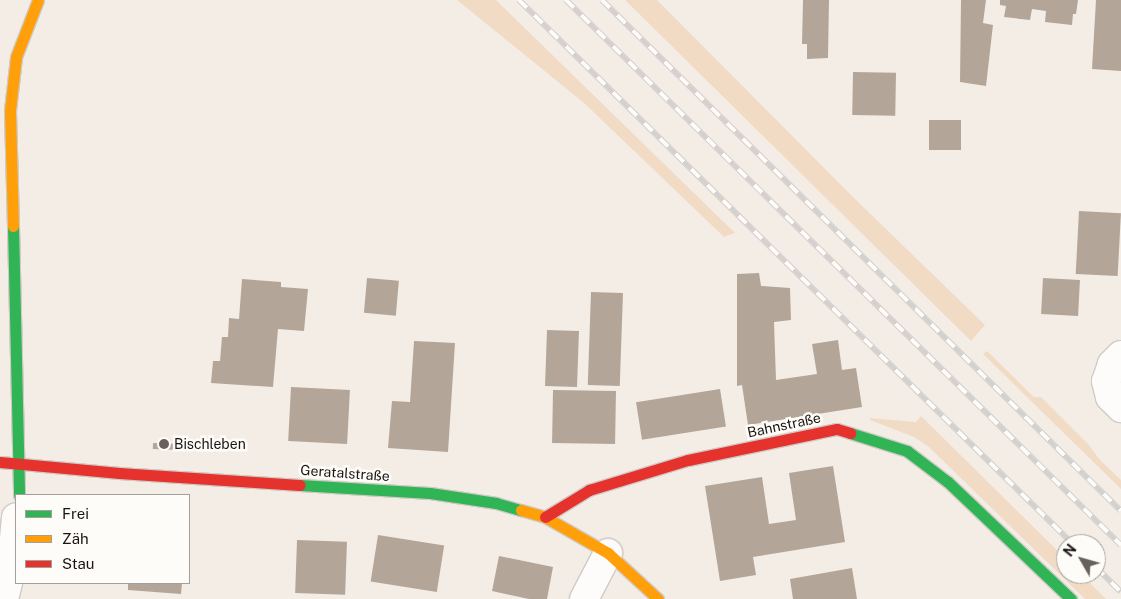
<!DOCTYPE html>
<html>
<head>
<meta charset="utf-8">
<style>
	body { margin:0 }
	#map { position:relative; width:1121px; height:599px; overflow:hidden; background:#f4ede6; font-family:"Public Sans",sans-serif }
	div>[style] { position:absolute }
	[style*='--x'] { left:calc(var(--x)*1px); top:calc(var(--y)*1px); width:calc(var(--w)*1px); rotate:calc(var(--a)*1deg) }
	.green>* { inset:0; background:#f1dbc5 }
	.building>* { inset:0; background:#b3a698; transform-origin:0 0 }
	.roads { filter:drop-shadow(1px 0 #d0cac5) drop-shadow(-1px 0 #d0cac5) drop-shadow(0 1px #d0cac5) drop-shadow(0 -1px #d0cac5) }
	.street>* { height:28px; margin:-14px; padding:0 14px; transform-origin:14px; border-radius:14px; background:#fdfcfb }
	.fast>* { height:11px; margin:-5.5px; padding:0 5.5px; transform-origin:5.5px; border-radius:5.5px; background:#30b455 }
	.slow>* { height:11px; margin:-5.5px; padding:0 5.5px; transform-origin:5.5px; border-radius:5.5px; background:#ff9f0a }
	.jam>* { height:11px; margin:-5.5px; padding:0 5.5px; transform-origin:5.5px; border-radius:5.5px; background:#e5322d }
	.rail>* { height:5.5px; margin-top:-2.75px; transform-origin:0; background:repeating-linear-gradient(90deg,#fefcf9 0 11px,#d3d0ce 0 22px); box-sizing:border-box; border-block:1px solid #d3d0ce }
	.dots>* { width:14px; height:14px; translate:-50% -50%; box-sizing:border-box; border:2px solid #fefcf9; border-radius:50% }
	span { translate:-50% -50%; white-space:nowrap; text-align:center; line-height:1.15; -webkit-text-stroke:5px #fefcf9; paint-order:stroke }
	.street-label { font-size:14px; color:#1a1511 }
	.poi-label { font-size:14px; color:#1a1511 }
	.left { translate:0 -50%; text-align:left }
	.legend { position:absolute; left:15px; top:494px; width:175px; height:90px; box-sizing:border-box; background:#fefcf9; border:1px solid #a3a09c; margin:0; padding:6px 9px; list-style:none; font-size:15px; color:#1a1511 }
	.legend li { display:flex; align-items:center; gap:10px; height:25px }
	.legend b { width:25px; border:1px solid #a3a09c }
	.north { position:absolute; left:1056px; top:534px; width:50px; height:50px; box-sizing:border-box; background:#fefcf9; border:1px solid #a3a09c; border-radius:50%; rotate:308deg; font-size:14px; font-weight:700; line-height:20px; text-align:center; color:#1a1511 }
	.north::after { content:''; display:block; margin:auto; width:18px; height:22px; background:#66615c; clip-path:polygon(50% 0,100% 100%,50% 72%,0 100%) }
</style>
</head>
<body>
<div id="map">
	<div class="green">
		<div style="clip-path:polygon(457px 0,496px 0,735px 233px,724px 237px,584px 103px)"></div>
		<div style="clip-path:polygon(625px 0,657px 0,853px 197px,985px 325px,971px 341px)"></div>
		<div style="clip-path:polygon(987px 351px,1034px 397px,1041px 397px,1088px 444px,1100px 460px,1121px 480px,1121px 489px,983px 354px)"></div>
		<div style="clip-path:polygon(921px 416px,1066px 559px,1066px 574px,1081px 574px,1106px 599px,1085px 599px,929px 447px,914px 437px,870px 420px,870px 418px,916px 422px)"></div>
	</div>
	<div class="building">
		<div style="clip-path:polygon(803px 0,829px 0,828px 58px,807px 59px,807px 44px,802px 44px)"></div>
		<div style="clip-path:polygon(961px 0,986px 0,983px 23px,993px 25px,986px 86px,960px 82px)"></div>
		<div style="clip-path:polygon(1000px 0,1078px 0,1076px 14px,1073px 14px,1072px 25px,1045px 22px,1046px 11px,1032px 9px,1030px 20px,1004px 17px,1006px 6px,1000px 5px)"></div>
		<div style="clip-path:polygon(1096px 0,1121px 0,1121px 71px,1092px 69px)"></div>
		<div style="left:853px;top:72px;width:43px;height:43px;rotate:1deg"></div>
		<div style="left:929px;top:120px;width:32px;height:30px"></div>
		<div style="left:1079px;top:211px;width:42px;height:63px;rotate:3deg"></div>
		<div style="clip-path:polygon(759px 273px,761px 286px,790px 288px,791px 320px,774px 322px,776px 380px,817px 374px,812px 344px,838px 340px,842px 370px,856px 368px,862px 407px,748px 425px,742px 385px,737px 386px,737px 274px)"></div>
		<div style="left:367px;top:278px;width:32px;height:35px;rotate:5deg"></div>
		<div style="left:1043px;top:278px;width:37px;height:36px;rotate:3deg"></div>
		<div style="clip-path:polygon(242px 279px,281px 282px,281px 287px,308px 289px,304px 331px,278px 329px,273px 387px,211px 383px,213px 361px,220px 361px,222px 337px,228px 337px,229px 318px,239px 319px)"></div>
		<div style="left:591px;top:292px;width:32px;height:93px;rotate:2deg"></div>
		<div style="left:547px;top:330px;width:32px;height:56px;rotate:2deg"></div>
		<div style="clip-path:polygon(414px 341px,455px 343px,448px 452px,388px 448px,392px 401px,410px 402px)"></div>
		<div style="left:291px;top:387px;width:59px;height:54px;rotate:3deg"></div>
		<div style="left:720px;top:389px;width:38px;height:85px;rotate:81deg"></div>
		<div style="left:553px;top:390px;width:63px;height:53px;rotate:1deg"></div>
		<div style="left:153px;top:443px;width:24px;height:6px;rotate:2deg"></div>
		<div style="clip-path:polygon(833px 466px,845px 542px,753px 557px,756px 575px,720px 581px,705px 486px,762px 477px,769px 524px,796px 520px,789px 473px)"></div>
		<div style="left:378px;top:535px;width:67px;height:47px;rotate:9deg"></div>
		<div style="left:297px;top:540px;width:50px;height:53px;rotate:2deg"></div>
		<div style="clip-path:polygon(499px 556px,553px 567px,547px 599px,529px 599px,492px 591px)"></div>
		<div style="clip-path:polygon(852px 568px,857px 599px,793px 599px,790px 579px)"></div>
		<div style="clip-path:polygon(128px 583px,182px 583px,181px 594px,128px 590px)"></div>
	</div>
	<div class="roads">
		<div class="street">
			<div style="--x:1121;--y:355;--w:13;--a:135"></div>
			<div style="--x:1112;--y:364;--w:18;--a:109"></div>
			<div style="--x:1106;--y:381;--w:16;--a:76"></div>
			<div style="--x:1110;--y:397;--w:16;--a:45"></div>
			<div style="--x:4;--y:599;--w:29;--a:-76"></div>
			<div style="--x:11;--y:571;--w:54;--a:-84.7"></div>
			<div style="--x:584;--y:599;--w:52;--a:-62.4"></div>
		</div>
		<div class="fast">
			<div style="--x:13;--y:226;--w:269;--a:88.7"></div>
			<div style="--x:850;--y:433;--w:60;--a:17.5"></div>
			<div style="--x:907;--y:451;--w:51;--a:37.1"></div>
			<div style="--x:948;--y:482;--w:170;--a:43.6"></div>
			<div style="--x:300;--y:485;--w:130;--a:3.5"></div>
			<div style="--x:430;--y:493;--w:67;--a:8.6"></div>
			<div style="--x:496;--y:503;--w:26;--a:16"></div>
		</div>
		<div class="slow">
			<div style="--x:13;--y:226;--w:116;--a:-91.5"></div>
			<div style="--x:10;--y:110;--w:53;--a:-83.5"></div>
			<div style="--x:16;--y:57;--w:61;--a:-68.9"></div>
			<div style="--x:521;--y:510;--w:25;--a:16"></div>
			<div style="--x:545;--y:517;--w:73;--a:29.7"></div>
			<div style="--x:608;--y:553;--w:68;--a:42.6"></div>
		</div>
		<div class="jam">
			<div style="--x:0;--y:462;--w:120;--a:5.3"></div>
			<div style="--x:119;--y:473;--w:181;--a:3.8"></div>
			<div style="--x:545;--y:517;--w:52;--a:-31.5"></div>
			<div style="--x:589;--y:490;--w:103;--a:-16.9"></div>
			<div style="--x:688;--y:460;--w:152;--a:-11.8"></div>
			<div style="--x:837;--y:429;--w:14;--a:17"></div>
		</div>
	</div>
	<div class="rail">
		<div style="--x:519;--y:0;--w:776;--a:44.48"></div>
		<div style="--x:566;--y:0;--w:778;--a:44.48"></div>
		<div style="--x:602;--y:0;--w:728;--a:44.55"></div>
		<div style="--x:1096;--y:567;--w:35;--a:45"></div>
	</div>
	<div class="dots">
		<div style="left:164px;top:444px;background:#66615c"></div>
	</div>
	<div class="street-label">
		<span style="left:784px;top:425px;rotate:-12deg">Bahnstraße</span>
		<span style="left:345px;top:473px;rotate:4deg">Geratalstraße</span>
	</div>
	<div class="poi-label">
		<span class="left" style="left:174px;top:444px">Bischleben</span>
	</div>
	<ul class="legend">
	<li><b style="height:6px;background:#30b455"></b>Frei</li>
	<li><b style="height:6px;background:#ff9f0a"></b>Zäh</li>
	<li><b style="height:6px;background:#e5322d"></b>Stau</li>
	</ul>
	<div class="north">N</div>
</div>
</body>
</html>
